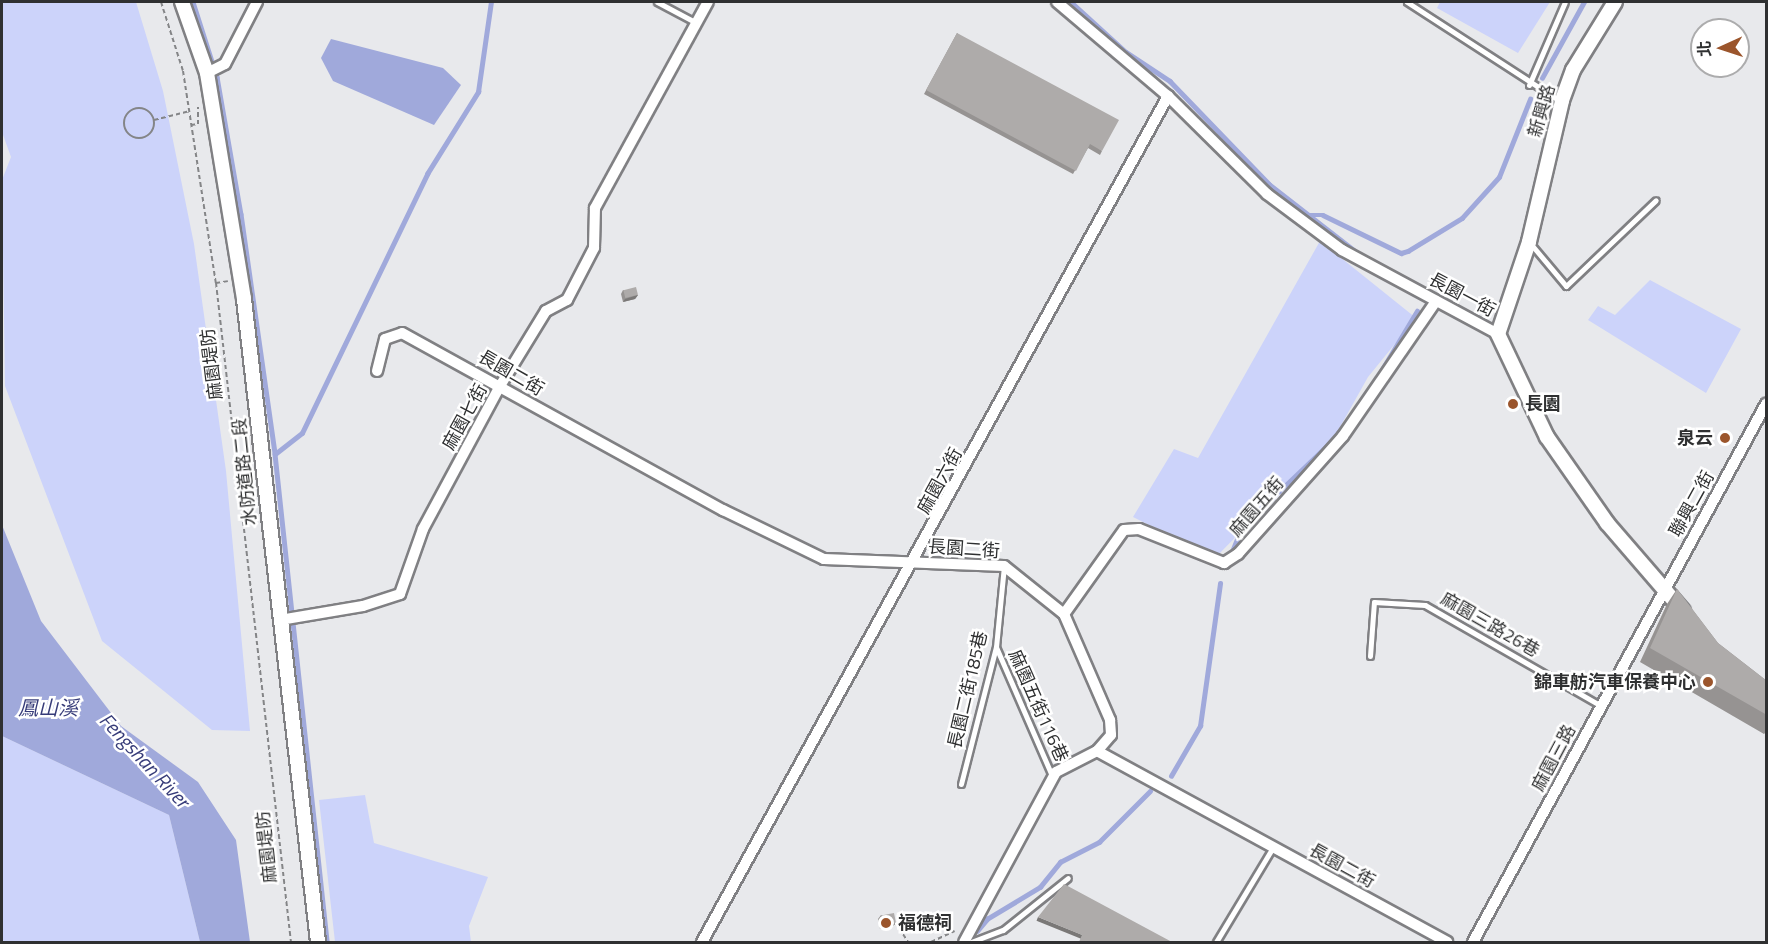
<!DOCTYPE html>
<html>
<head>
<meta charset="utf-8">
<style>
	body { margin:0 }
	#map { position:relative; width:1768px; height:944px; overflow:hidden; background:#e8e9ec; font-family:"Titillium Web","Noto Sans TC",sans-serif }
	div>[style] { position:absolute }
	[style*='--x'] { left:calc(var(--x)*1px); top:calc(var(--y)*1px); width:calc(var(--w)*1px); rotate:calc(var(--a)*1deg) }
	.green>* { inset:0; background:#ccd3fa }
	.water>* { inset:0; background:#a0a9db }
	.stream>* { height:4.5px; margin:-2.25px; padding:0 2.25px; transform-origin:2.25px; border-radius:2.25px; background:#a0a9db }
	.path>* { height:2px; margin-top:-1px; transform-origin:0; background:repeating-linear-gradient(90deg,#848587 0 4.5px,transparent 0 7.5px) }
	.path>.ring { margin:-1px; padding:0; box-sizing:content-box; background:none; border:2px solid #848587; border-radius:50% }
	.roads { filter:drop-shadow(2px 0 #808083) drop-shadow(-2px 0 #808083) drop-shadow(0 2px #808083) drop-shadow(0 -2px #808083) }
	.service>* { height:5px; margin:-2.5px; padding:0 2.5px; transform-origin:2.5px; border-radius:2.5px; background:#fff }
	.minor>* { height:10px; margin:-5px; padding:0 5px; transform-origin:5px; border-radius:5px; background:#fff }
	.tertiary>* { height:14px; margin:-7px; padding:0 7px; transform-origin:7px; border-radius:7px; background:#fff }
	.wall>* { inset:0; background:#969392 }
	.shaded-wall>* { inset:0; background:#7a7877; transform-origin:0 0 }
	.building>* { inset:0; background:#aeabaa; transform-origin:0 0 }
	.dots>* { width:16px; height:16px; translate:-50% -50%; box-sizing:border-box; border:3px solid #fff; border-radius:50% }
	span { translate:-50% -50%; white-space:nowrap; text-align:center; line-height:1.15; -webkit-text-stroke:5px #fff; paint-order:stroke }
	.street-label { font-size:18px; color:#2f3031 }
	.poi-label { font-size:18px; color:#2f3031; font-weight:700 }
	.left { translate:0 -50%; text-align:left }
	.right { translate:-100% -50%; text-align:right }
	.water-label { font-size:20px; color:#373c79; font-style:italic }
	.frame { position:absolute; inset:0; border:3px solid #2f3031; pointer-events:none }
	.north { position:absolute; left:1690px; top:18px; width:60px; height:60px; box-sizing:border-box; background:#fff; border:2px solid #acacad; border-radius:50%; rotate:267deg; font-size:16px; font-weight:700; line-height:24px; text-align:center; color:#2f3031 }
	.north::after { content:''; display:block; margin:auto; width:21px; height:27px; background:#9b552c; clip-path:polygon(50% 0,100% 100%,50% 72%,0 100%) }
</style>
</head>
<body>
<div id="map">
	<div class="green">
		<div style="clip-path:polygon(2px 2px,136px 2px,163px 91px,194px 244px,226px 471px,250px 731px,212px 730px,102px 641px,5px 386px,2px 180px,11px 157px,2px 132px)"></div>
		<div style="clip-path:polygon(1440px 2px,1550px 2px,1518px 53px,1437px 8px)"></div>
		<div style="clip-path:polygon(1320px 241px,1416px 318px,1368px 377px,1335px 436px,1215px 558px,1133px 517px,1174px 449px,1198px 458px)"></div>
		<div style="clip-path:polygon(1650px 280px,1741px 329px,1706px 393px,1588px 320px,1598px 306px,1615px 315px)"></div>
		<div style="clip-path:polygon(2px 736px,169px 815px,200px 942px,2px 942px)"></div>
		<div style="clip-path:polygon(365px 795px,374px 843px,488px 877px,469px 926px,471px 942px,335px 942px,319px 800px)"></div>
	</div>
	<div class="water">
		<div style="clip-path:polygon(331px 39px,443px 68px,461px 85px,434px 125px,333px 81px,321px 58px)"></div>
		<div style="clip-path:polygon(2px 525px,41px 621px,121px 726px,198px 782px,236px 840px,250px 942px,200px 942px,169px 815px,2px 736px)"></div>
	</div>
	<div class="stream">
		<div style="--x:193;--y:2;--w:79;--a:72.3"></div>
		<div style="--x:217;--y:77;--w:139;--a:80.1"></div>
		<div style="--x:241;--y:214;--w:242;--a:81.9"></div>
		<div style="--x:275;--y:454;--w:491;--a:83.9"></div>
		<div style="--x:1071;--y:2;--w:74;--a:42.3"></div>
		<div style="--x:1126;--y:52;--w:53;--a:33.4"></div>
		<div style="--x:1170;--y:81;--w:143;--a:46.1"></div>
		<div style="--x:1269;--y:184;--w:114;--a:37.9"></div>
		<div style="--x:1542;--y:78;--w:87;--a:-61.1"></div>
		<div style="--x:1309;--y:215;--w:14;--a:0"></div>
		<div style="--x:1323;--y:215;--w:87;--a:26"></div>
		<div style="--x:1401;--y:253;--w:7;--a:-16"></div>
		<div style="--x:1408;--y:251;--w:63;--a:-31.4"></div>
		<div style="--x:1462;--y:218;--w:55;--a:-47.9"></div>
		<div style="--x:1499;--y:177;--w:84;--a:-68.3"></div>
		<div style="--x:1377;--y:378;--w:78;--a:-59.2"></div>
		<div style="--x:275;--y:454;--w:34;--a:-38"></div>
		<div style="--x:302;--y:433;--w:288;--a:-64.2"></div>
		<div style="--x:427;--y:174;--w:97;--a:-58.1"></div>
		<div style="--x:478;--y:92;--w:91;--a:-81.8"></div>
		<div style="--x:1231;--y:554;--w:29;--a:-68"></div>
		<div style="--x:1242;--y:527;--w:127;--a:-43.7"></div>
		<div style="--x:1171;--y:776;--w:58;--a:-59.9"></div>
		<div style="--x:1200;--y:726;--w:144;--a:-82"></div>
		<div style="--x:977;--y:931;--w:16;--a:-50"></div>
		<div style="--x:987;--y:919;--w:62;--a:-31.1"></div>
		<div style="--x:1040;--y:887;--w:32;--a:-51"></div>
		<div style="--x:1060;--y:862;--w:44;--a:-27.1"></div>
		<div style="--x:1099;--y:842;--w:72;--a:-45"></div>
	</div>
	<div class="path">
		<div style="--x:161;--y:2;--w:72;--a:72.3"></div>
		<div style="--x:183;--y:71;--w:215;--a:81.2"></div>
		<div style="--x:216;--y:283;--w:663;--a:83.51"></div>
		<div class="ring" style="left:124px;top:108px;width:28px;height:28px"></div>
		<div style="--x:154;--y:120;--w:36;--a:-14"></div>
		<div style="--x:191;--y:125;--w:7;--a:-8"></div>
		<div style="--x:198;--y:124;--w:17;--a:-90"></div>
		<div style="--x:216;--y:283;--w:12;--a:-9"></div>
		<div style="--x:899;--y:928;--w:17;--a:57"></div>
		<div style="--x:931;--y:942;--w:26;--a:-25"></div>
	</div>
	<div class="roads">
		<div class="service">
			<div style="--x:657;--y:2;--w:43;--a:27.8"></div>
			<div style="--x:1407;--y:2;--w:182;--a:32.9"></div>
			<div style="--x:1529;--y:85;--w:90;--a:-66.6"></div>
			<div style="--x:1530;--y:243;--w:56;--a:50.1"></div>
			<div style="--x:1566;--y:286;--w:124;--a:-43.7"></div>
			<div style="--x:996;--y:647;--w:141;--a:66.5"></div>
			<div style="--x:1370;--y:656;--w:54;--a:-85.8"></div>
			<div style="--x:1374;--y:602;--w:51;--a:3.4"></div>
			<div style="--x:1425;--y:605;--w:203;--a:29.8"></div>
			<div style="--x:961;--y:784;--w:141;--a:-75.7"></div>
			<div style="--x:996;--y:647;--w:81;--a:-84.4"></div>
			<div style="--x:971;--y:942;--w:34;--a:-21"></div>
			<div style="--x:1003;--y:930;--w:83;--a:-38.7"></div>
			<div style="--x:1216;--y:942;--w:111;--a:-59"></div>
		</div>
		<div class="minor">
			<div style="--x:1057;--y:2;--w:145;--a:40.3"></div>
			<div style="--x:1168;--y:96;--w:139;--a:44.7"></div>
			<div style="--x:1267;--y:194;--w:94;--a:36.7"></div>
			<div style="--x:1342;--y:250;--w:177;--a:28.3"></div>
			<div style="--x:207;--y:73;--w:20;--a:-27"></div>
			<div style="--x:225;--y:64;--w:70;--a:-62.7"></div>
			<div style="--x:377;--y:371;--w:33;--a:-76"></div>
			<div style="--x:385;--y:339;--w:18;--a:-19"></div>
			<div style="--x:402;--y:333;--w:367;--a:28.9"></div>
			<div style="--x:723;--y:510;--w:112;--a:25.9"></div>
			<div style="--x:824;--y:559;--w:180;--a:2.2"></div>
			<div style="--x:1004;--y:566;--w:77;--a:38.7"></div>
			<div style="--x:1064;--y:614;--w:116;--a:66.5"></div>
			<div style="--x:1110;--y:720;--w:15;--a:86"></div>
			<div style="--x:1111;--y:735;--w:21;--a:131"></div>
			<div style="--x:1097;--y:751;--w:46;--a:152.9"></div>
			<div style="--x:1056;--y:772;--w:193;--a:118.4"></div>
			<div style="--x:1064;--y:614;--w:103;--a:-54.5"></div>
			<div style="--x:1124;--y:530;--w:15;--a:-4"></div>
			<div style="--x:1139;--y:529;--w:92;--a:21.8"></div>
			<div style="--x:1224;--y:563;--w:17;--a:-33"></div>
			<div style="--x:1238;--y:554;--w:158;--a:-48.3"></div>
			<div style="--x:1343;--y:436;--w:164;--a:-55.4"></div>
			<div style="--x:280;--y:620;--w:84;--a:-9.6"></div>
			<div style="--x:363;--y:606;--w:39;--a:-18"></div>
			<div style="--x:400;--y:594;--w:69;--a:-70.5"></div>
			<div style="--x:423;--y:529;--w:162;--a:-61.7"></div>
			<div style="--x:500;--y:386;--w:88;--a:-58.5"></div>
			<div style="--x:546;--y:311;--w:24;--a:-28"></div>
			<div style="--x:567;--y:300;--w:59;--a:-62.6"></div>
			<div style="--x:594;--y:248;--w:40;--a:-88.6"></div>
			<div style="--x:595;--y:208;--w:235;--a:-61.3"></div>
			<div style="--x:1097;--y:751;--w:399;--a:28.6"></div>
			<div style="--x:702;--y:942;--w:966;--a:-61.15"></div>
			<div style="--x:1473;--y:942;--w:613;--a:-61.43"></div>
		</div>
		<div class="tertiary">
			<div style="--x:182;--y:2;--w:75;--a:70.6"></div>
			<div style="--x:207;--y:73;--w:229;--a:80.7"></div>
			<div style="--x:244;--y:299;--w:647;--a:83.43"></div>
			<div style="--x:1615;--y:2;--w:80;--a:121.7"></div>
			<div style="--x:1573;--y:70;--w:33;--a:110"></div>
			<div style="--x:1562;--y:101;--w:145;--a:103.2"></div>
			<div style="--x:1529;--y:242;--w:97;--a:108.6"></div>
			<div style="--x:1498;--y:334;--w:114;--a:64.6"></div>
			<div style="--x:1547;--y:437;--w:105;--a:55.1"></div>
			<div style="--x:1607;--y:523;--w:116;--a:49.2"></div>
		</div>
	</div>
	<div class="wall">
		<div style="clip-path:polygon(957px 33px,1102px 151px,1100px 155px,1088px 148px,1073px 174px,924px 94px)"></div>
		<div style="clip-path:polygon(623px 290px,638px 295px,635px 299px,623px 302px,621px 294px)"></div>
		<div style="clip-path:polygon(1677px 589px,1718px 643px,1767px 681px,1767px 731px,1764px 734px,1640px 662px,1667px 604px)"></div>
		<div style="clip-path:polygon(881px 915px,896px 923px,893px 926px,880px 929px,878px 919px)"></div>
	</div>
	<div class="shaded-wall">
		<div style="clip-path:polygon(638px 295px,635px 299px,623px 302px,625px 299px)"></div>
		<div style="left:1038px;top:917px;width:48px;height:4px;rotate:22deg"></div>
		<div style="clip-path:polygon(896px 923px,893px 926px,880px 929px,883px 925px)"></div>
	</div>
	<div class="building">
		<div style="clip-path:polygon(957px 33px,1119px 120px,1102px 151px,1090px 144px,1076px 171px,926px 90px)"></div>
		<div style="left:636px;top:287px;width:8px;height:13px;rotate:76deg"></div>
		<div style="clip-path:polygon(1677px 589px,1718px 643px,1767px 681px,1767px 715px,1650px 648px)"></div>
		<div style="clip-path:polygon(1064px 884px,1172px 942px,1079px 942px,1082px 935px,1038px 917px)"></div>
		<div style="left:894px;top:913px;width:10px;height:13px;rotate:79deg"></div>
	</div>
	<div class="dots">
		<div style="left:1513px;top:404px;background:#9b552c"></div>
		<div style="left:1725px;top:438px;background:#9b552c"></div>
		<div style="left:1708px;top:682px;background:#9b552c"></div>
		<div style="left:886px;top:923px;background:#9b552c"></div>
	</div>
	<div class="street-label">
		<span style="left:1542px;top:111px;rotate:-74deg">新興路</span>
		<span style="left:1462px;top:295px;rotate:28deg">長園一街</span>
		<span style="left:212px;top:364px;rotate:-97deg">麻園堤防</span>
		<span style="left:511px;top:373px;rotate:30deg">長園二街</span>
		<span style="left:465px;top:417px;rotate:-61deg">麻園七街</span>
		<span style="left:245px;top:472px;rotate:-96deg">水防道路二段</span>
		<span style="left:940px;top:481px;rotate:-61deg">麻園六街</span>
		<span style="left:1692px;top:504px;rotate:-61deg">聯興二街</span>
		<span style="left:1257px;top:507px;rotate:-49deg">麻園五街</span>
		<span style="left:964px;top:549px;rotate:4deg">長園二街</span>
		<span style="left:1490px;top:625px;rotate:30deg">麻園三路26巷</span>
		<span style="left:968px;top:690px;rotate:-77deg">長園二街185巷</span>
		<span style="left:1038px;top:706px;rotate:66deg">麻園五街116巷</span>
		<span style="left:1554px;top:758px;rotate:-62deg">麻園三路</span>
		<span style="left:267px;top:847px;rotate:-96deg">麻園堤防</span>
		<span style="left:1342px;top:866px;rotate:29deg">長園二街</span>
	</div>
	<div class="poi-label">
		<span class="left" style="left:1525px;top:404px">長園</span>
		<span class="right" style="left:1713px;top:438px">泉云</span>
		<span class="right" style="left:1696px;top:682px">錦車舫汽車保養中心</span>
		<span class="left" style="left:898px;top:923px">福德祠</span>
	</div>
	<div class="water-label">
		<span style="left:48px;top:707px">鳳山溪</span>
		<span style="left:145px;top:760px;rotate:47deg">Fengshan River</span>
	</div>
	<div class="frame"></div>
	<div class="north">北</div>
</div>
</body>
</html>
